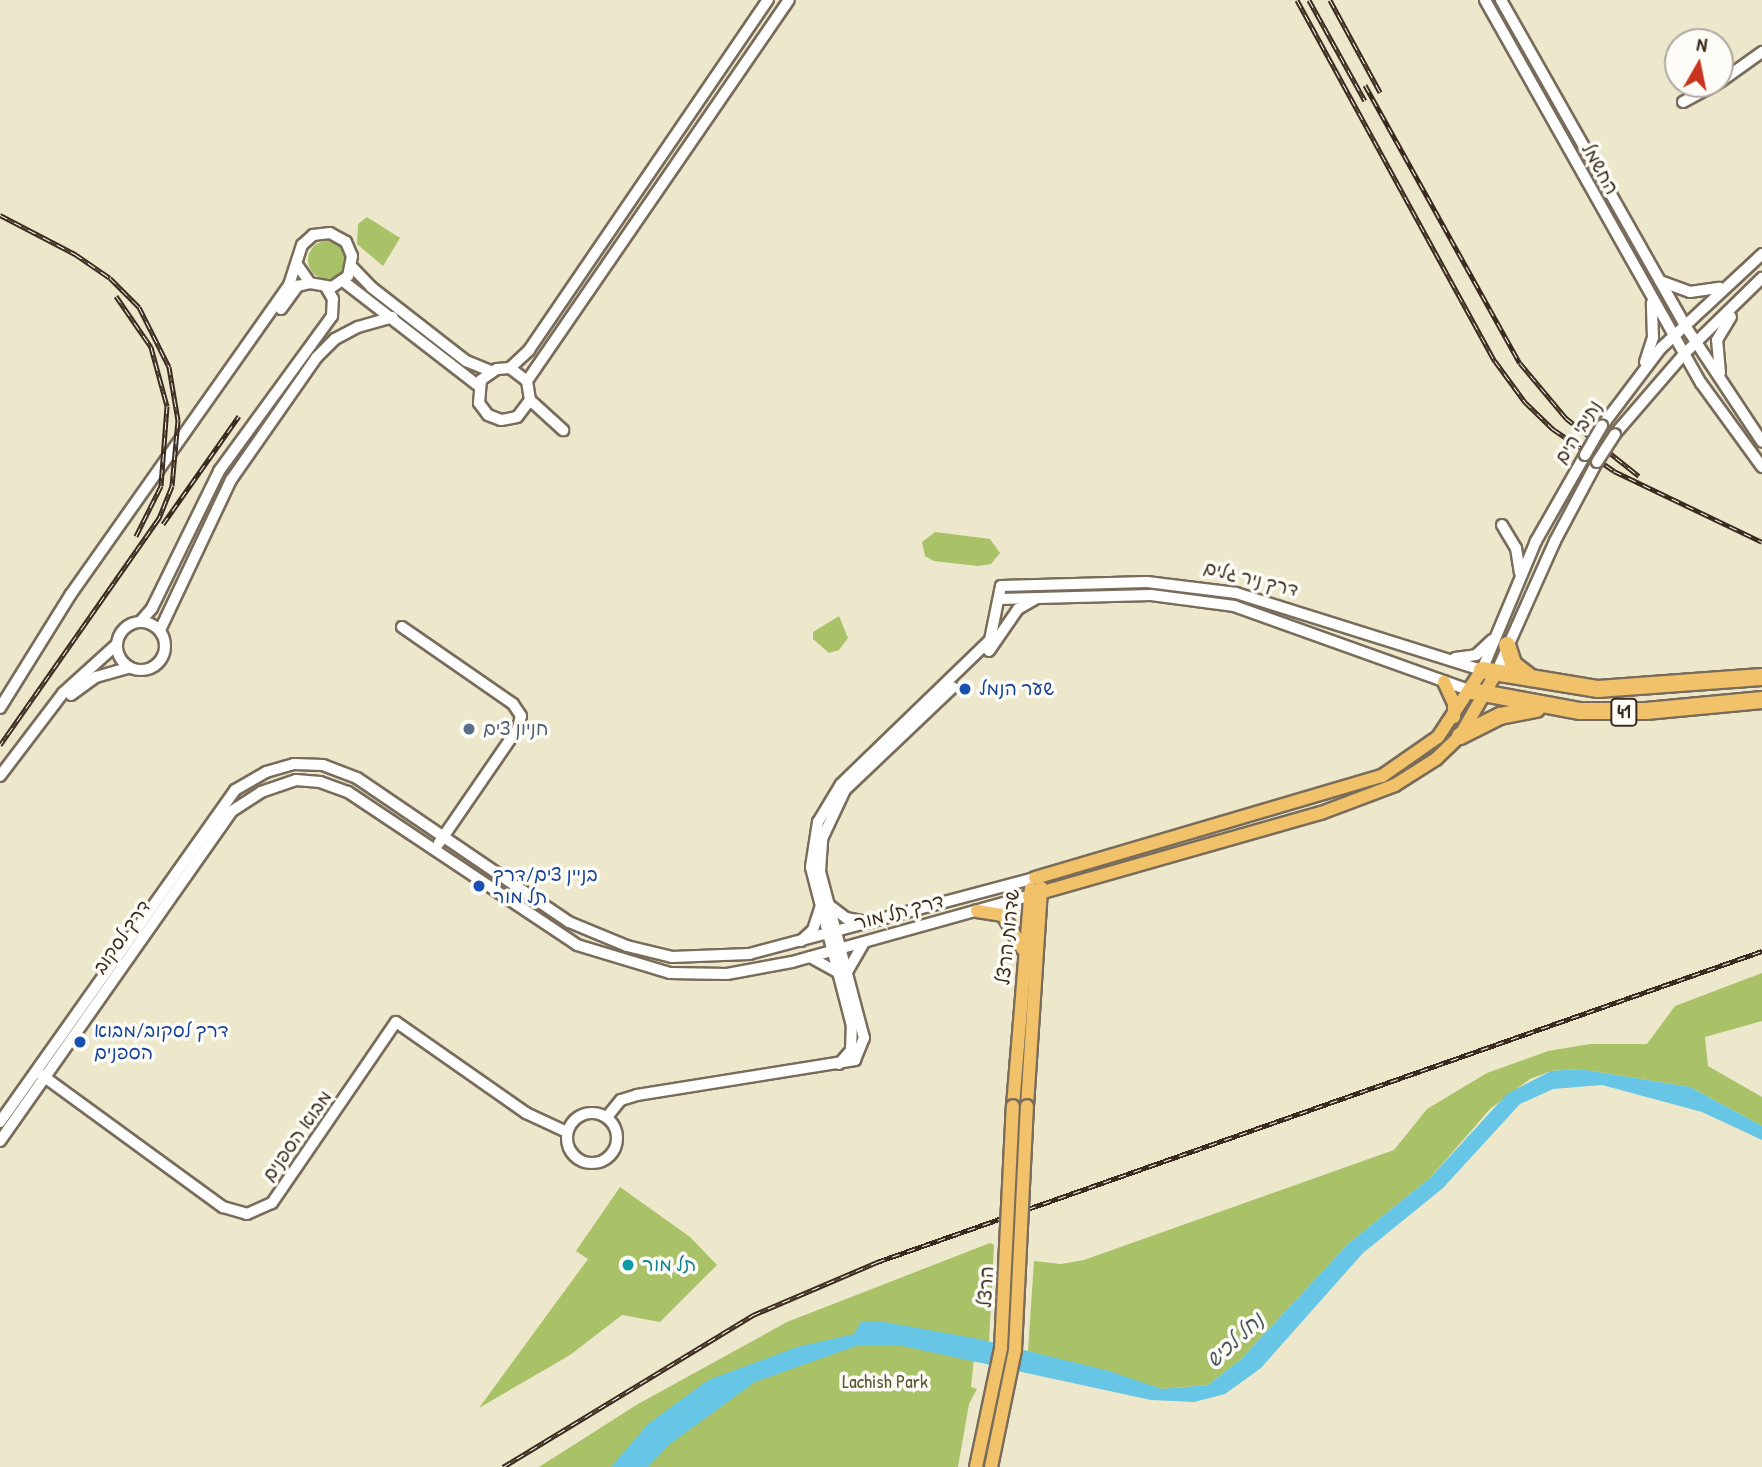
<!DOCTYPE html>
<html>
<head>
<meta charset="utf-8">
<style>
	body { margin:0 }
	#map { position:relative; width:1762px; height:1467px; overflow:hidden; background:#ede8cc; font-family:"Patrick Hand","Playpen Sans Hebrew",sans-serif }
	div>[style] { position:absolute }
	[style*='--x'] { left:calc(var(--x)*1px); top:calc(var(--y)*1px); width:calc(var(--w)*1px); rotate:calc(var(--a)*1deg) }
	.green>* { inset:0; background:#a9c167 }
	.round { border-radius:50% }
	.water>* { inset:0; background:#67c5e5 }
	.roads { filter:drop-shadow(2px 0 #796c5b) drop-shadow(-2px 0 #796c5b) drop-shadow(0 2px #796c5b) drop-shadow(0 -2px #796c5b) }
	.minor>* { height:10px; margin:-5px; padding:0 5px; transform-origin:5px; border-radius:5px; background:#fff }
	.minor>.ring { margin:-5px; padding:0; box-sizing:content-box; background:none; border:10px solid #fff; border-radius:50% }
	.major>* { height:12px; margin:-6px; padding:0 6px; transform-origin:6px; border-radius:6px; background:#f2c26a }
	.highway>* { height:16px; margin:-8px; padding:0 8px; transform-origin:8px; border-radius:8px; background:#f2c26a }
	.rail>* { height:5px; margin-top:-2.5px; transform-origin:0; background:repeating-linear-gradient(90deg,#fdfcf7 0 8px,#3b2a1e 0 16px); box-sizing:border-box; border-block:2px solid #3b2a1e }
	.bridges { filter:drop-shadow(2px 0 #796c5b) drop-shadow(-2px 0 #796c5b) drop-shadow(0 2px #796c5b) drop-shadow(0 -2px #796c5b) }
	.minor-bridge>* { height:10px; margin:-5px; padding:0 5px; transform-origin:5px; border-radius:5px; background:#fff }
	.major-bridge>* { height:12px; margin:-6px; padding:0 6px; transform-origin:6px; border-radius:6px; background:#f2c26a }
	.dots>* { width:19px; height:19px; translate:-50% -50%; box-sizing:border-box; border:4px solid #fdfcf7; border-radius:50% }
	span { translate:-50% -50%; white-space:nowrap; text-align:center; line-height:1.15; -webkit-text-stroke:7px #fdfcf7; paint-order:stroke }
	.shield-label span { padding:2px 5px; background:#fdfcf7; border:2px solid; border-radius:5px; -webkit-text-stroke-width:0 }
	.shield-label { font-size:18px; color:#3b2a1e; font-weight:700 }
	.street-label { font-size:19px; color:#3b2a1e }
	.transit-label { font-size:19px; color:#164399 }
	.left { translate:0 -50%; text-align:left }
	.service-label { font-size:19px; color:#4e5e75 }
	.culture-label { font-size:19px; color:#0d838f }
	.park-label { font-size:19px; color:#5c5734 }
	.water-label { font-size:21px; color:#48585a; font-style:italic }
	.north { position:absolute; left:1664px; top:28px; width:70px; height:70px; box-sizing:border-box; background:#fdfcf7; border:2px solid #afa8a0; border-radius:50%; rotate:9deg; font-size:19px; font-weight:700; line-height:28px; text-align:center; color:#3b2a1e }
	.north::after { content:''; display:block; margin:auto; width:24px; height:32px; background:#c8321e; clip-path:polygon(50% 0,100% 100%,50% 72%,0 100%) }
</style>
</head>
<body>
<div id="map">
	<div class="green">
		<div style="clip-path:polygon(367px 217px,400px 238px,383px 266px,357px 244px,358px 224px)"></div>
		<div class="round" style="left:308px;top:241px;width:38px;height:38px"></div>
		<div style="clip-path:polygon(935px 532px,990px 539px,1000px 553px,991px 564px,978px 566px,934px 561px,925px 556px,922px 542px)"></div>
		<div style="clip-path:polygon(839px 616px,848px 638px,839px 650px,829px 653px,813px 639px,813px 632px)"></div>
		<div style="clip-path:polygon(1762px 973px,1762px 1021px,1705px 1037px,1708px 1066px,1762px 1097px,1762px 1126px,1690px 1087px,1579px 1069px,1551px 1071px,1530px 1079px,1490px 1109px,1430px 1178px,1349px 1243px,1240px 1360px,1208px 1385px,1162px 1389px,1028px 1351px,1034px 1261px,1061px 1264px,1084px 1260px,1394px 1150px,1427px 1109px,1487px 1073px,1548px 1051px,1590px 1044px,1647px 1044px,1675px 1006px)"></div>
		<div style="clip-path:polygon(620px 1187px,690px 1237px,717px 1265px,660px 1322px,622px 1315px,570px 1355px,479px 1408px,588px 1259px,576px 1251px)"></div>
		<div style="clip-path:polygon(990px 1243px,994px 1245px,989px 1342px,976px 1339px,971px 1387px,977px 1389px,969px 1404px,958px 1467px,539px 1467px,638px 1404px,787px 1322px)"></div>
	</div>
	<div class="water">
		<div style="clip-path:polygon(1579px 1069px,1690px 1087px,1762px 1126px,1762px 1140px,1702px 1112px,1602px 1085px,1553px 1089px,1520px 1104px,1443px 1188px,1363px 1253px,1261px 1368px,1225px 1394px,1194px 1402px,1151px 1400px,898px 1345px,859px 1345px,755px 1382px,670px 1444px,648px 1467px,611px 1467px,648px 1424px,708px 1380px,797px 1347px,854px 1334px,861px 1322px,879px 1321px,979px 1339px,1109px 1371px,1162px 1389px,1208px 1385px,1240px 1360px,1349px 1243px,1430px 1178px,1507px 1094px,1551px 1071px)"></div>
	</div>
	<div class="roads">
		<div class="minor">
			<div style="--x:1485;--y:0;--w:440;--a:60.6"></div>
			<div style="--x:1701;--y:383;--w:104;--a:54"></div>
			<div style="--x:1501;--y:0;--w:372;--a:60.5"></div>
			<div style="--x:1684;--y:324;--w:141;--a:56.5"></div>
			<div style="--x:1720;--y:82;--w:52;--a:-35.5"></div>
			<div style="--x:1683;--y:102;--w:38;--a:-28"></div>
			<div style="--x:352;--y:267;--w:28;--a:46"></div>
			<div style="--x:371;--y:287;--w:120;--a:37.9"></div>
			<div style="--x:466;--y:361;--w:27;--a:22"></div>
			<div style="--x:343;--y:281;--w:172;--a:37.7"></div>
			<div style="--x:1660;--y:281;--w:32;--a:20"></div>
			<div style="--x:1690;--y:292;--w:30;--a:-8"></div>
			<div style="--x:281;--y:309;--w:29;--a:-54"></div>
			<div style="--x:298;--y:286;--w:12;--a:-14"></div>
			<div style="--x:1645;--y:362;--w:26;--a:-72"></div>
			<div style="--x:1653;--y:337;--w:34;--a:-92"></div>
			<div style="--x:510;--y:368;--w:21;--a:37"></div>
			<div style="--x:527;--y:381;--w:19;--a:81"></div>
			<div style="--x:530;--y:400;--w:21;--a:127"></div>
			<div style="--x:517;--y:417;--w:16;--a:169"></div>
			<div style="--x:501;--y:420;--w:14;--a:-159"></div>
			<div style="--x:488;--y:415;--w:15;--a:-127"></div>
			<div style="--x:479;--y:403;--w:23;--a:-85"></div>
			<div style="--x:481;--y:380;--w:19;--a:-35"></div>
			<div style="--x:497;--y:369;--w:13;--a:-4"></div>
			<div style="--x:510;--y:368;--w:26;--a:-43"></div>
			<div style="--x:529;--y:350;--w:424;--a:-55.7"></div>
			<div style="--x:1720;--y:373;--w:33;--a:-95"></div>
			<div style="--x:1717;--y:340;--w:27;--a:-59"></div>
			<div style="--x:527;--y:381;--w:462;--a:-55.5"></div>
			<div style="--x:530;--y:400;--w:45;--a:42.3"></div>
			<div style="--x:1602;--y:426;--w:98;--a:-52.9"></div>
			<div style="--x:1661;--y:348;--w:138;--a:-42.9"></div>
			<div style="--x:1615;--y:434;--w:106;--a:-49.2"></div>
			<div style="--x:1684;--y:354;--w:109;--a:-44.3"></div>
			<div style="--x:1502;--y:525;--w:27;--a:59"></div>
			<div style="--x:1516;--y:548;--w:25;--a:81"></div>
			<div style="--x:1000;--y:599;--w:151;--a:-1.5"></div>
			<div style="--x:1151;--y:595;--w:84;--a:7.5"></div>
			<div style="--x:1234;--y:606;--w:253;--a:19.7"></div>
			<div class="ring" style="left:117px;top:622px;width:38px;height:38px"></div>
			<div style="--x:140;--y:622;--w:18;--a:-49"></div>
			<div style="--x:152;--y:608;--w:153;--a:-63.9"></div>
			<div style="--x:219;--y:471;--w:192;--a:-53.9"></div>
			<div style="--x:332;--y:316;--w:17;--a:-87"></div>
			<div style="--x:333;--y:299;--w:14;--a:-120"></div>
			<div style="--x:402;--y:627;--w:135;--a:34.7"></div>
			<div style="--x:513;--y:704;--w:14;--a:56"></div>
			<div style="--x:521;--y:716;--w:12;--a:104"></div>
			<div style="--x:518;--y:728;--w:140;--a:124.5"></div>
			<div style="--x:160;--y:630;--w:166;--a:-64.7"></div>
			<div style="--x:231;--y:480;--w:149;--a:-55.1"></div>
			<div style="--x:316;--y:358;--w:27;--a:-45"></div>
			<div style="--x:335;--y:339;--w:26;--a:-28"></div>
			<div style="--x:358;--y:327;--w:36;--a:-16"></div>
			<div style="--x:989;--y:651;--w:51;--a:-55.4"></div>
			<div style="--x:1018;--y:609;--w:22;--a:-30"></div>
			<div style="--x:1455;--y:658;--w:21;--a:-8"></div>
			<div style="--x:1476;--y:655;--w:22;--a:-43"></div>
			<div style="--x:1496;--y:673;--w:145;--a:-65.9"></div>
			<div style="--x:1555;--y:541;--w:89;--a:-62"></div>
			<div style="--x:71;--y:695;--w:31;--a:-36"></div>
			<div style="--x:96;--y:677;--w:35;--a:-16"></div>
			<div style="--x:0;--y:708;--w:134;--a:-58.1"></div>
			<div style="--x:71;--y:594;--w:378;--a:-54.8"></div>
			<div style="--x:289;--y:285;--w:42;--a:-72"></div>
			<div style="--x:302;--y:245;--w:15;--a:-42"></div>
			<div style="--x:313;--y:235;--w:17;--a:-7"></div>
			<div style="--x:330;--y:233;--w:18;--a:29"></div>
			<div style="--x:346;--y:242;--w:15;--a:67"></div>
			<div style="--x:352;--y:256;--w:20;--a:101"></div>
			<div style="--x:348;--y:276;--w:19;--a:145"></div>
			<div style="--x:332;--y:287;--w:22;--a:-170"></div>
			<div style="--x:310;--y:283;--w:21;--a:-125"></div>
			<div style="--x:0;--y:776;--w:104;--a:-52.8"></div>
			<div style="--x:63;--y:693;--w:73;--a:-42.2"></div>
			<div style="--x:829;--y:905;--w:21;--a:37"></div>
			<div style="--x:846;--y:918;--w:21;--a:11"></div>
			<div style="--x:801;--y:941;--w:16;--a:-43"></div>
			<div style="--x:813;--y:930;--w:23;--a:-72"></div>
			<div style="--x:810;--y:957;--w:33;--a:29"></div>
			<div style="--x:847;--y:972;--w:34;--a:-60"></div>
			<div style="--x:839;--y:1064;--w:18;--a:-49"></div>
			<div style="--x:851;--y:1050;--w:24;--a:-88"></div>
			<div style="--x:852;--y:1026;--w:164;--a:-104.5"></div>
			<div style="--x:811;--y:867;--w:46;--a:-81.2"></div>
			<div style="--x:818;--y:822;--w:44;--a:-58.8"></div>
			<div style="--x:841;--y:784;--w:207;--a:-44"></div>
			<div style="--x:990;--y:640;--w:55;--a:-78.5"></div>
			<div style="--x:1001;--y:586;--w:146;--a:-1.6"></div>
			<div style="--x:1147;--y:582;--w:90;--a:7"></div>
			<div style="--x:1236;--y:593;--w:258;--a:17.4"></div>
			<div style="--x:1482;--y:670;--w:140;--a:-67.3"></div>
			<div style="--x:1536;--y:541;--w:99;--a:-60.3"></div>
			<div style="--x:39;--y:1073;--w:228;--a:36.1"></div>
			<div style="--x:223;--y:1207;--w:25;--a:16"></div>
			<div style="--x:247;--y:1214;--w:27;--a:-24"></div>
			<div style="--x:272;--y:1203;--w:219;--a:-55.6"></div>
			<div style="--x:396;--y:1022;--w:159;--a:35"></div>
			<div style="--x:526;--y:1113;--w:45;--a:24.9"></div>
			<div class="ring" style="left:567px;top:1113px;width:40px;height:40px"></div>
			<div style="--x:607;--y:1117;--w:22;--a:-51"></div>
			<div style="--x:621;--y:1100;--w:17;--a:-17"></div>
			<div style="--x:637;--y:1095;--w:221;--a:-9.1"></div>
			<div style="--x:855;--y:1060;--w:24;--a:-68"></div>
			<div style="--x:864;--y:1038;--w:173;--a:-104.8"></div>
			<div style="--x:820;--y:871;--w:32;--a:-86"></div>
			<div style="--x:822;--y:839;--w:54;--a:-64.9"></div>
			<div style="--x:845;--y:790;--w:149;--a:-43.6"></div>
			<div style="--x:0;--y:1122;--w:407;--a:-54.7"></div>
			<div style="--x:235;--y:790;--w:36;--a:-30"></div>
			<div style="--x:266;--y:772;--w:29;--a:-16"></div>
			<div style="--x:294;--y:764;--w:29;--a:2"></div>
			<div style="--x:323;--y:765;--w:36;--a:21"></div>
			<div style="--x:357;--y:778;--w:256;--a:34.2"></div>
			<div style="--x:569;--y:922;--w:63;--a:22.5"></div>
			<div style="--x:627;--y:946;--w:46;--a:13.7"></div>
			<div style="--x:672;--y:957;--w:77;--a:-2.2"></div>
			<div style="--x:749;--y:954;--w:296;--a:-14.9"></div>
			<div style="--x:0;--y:1141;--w:403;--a:-54.9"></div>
			<div style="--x:232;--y:811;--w:35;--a:-33"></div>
			<div style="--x:261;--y:792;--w:37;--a:-19"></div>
			<div style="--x:296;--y:780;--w:24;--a:5"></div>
			<div style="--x:320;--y:782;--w:30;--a:20"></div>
			<div style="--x:348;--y:792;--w:275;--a:33.7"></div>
			<div style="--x:577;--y:945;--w:97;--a:16.8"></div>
			<div style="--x:670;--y:973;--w:57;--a:1"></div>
			<div style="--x:727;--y:974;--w:66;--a:-10.5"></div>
			<div style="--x:792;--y:962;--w:246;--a:-15.6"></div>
		</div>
		<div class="major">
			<div style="--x:1444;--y:682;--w:23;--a:65"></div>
			<div style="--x:1454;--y:703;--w:14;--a:90"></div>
			<div style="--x:1035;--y:878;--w:362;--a:-16.4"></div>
			<div style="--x:1382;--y:776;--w:68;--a:-34.9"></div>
			<div style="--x:1438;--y:737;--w:80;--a:-56.7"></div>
			<div style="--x:1029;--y:896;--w:304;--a:-15.9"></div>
			<div style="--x:1321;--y:813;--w:79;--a:-20.7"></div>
			<div style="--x:1395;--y:785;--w:49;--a:-32.4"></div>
			<div style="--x:1436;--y:759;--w:33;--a:-44"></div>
			<div style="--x:1460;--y:736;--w:73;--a:-60.3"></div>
			<div style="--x:977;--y:911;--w:26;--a:9"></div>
			<div style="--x:1003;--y:915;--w:39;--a:60"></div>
			<div style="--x:1013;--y:1106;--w:218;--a:-85.3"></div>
			<div style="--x:1027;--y:1106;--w:219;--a:-86.3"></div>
		</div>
		<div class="highway">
			<div style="--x:1507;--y:645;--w:20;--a:72"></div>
			<div style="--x:1513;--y:664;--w:23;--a:38"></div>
			<div style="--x:1482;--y:670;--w:118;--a:9.3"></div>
			<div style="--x:1598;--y:689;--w:164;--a:-4.2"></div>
			<div style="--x:1472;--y:691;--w:110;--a:10.5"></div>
			<div style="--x:1580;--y:711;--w:66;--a:0"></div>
			<div style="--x:1646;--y:711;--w:117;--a:-5.4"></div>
			<div style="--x:1460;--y:736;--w:45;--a:-26.6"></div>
			<div style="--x:1500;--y:716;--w:37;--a:-11"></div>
		</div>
	</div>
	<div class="rail">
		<div style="--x:1297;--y:0;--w:412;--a:61.3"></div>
		<div style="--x:1495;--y:361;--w:51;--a:53.8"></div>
		<div style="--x:1525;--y:402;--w:39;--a:44"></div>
		<div style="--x:1553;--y:429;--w:74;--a:34.5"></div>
		<div style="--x:1614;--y:471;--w:164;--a:25.6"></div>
		<div style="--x:1309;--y:0;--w:115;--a:61"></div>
		<div style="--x:1330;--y:0;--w:105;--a:61.5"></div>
		<div style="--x:1365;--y:85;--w:318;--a:60.9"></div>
		<div style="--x:1520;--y:363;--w:72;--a:50.1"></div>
		<div style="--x:1566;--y:418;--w:93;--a:38.5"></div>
		<div style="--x:0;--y:215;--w:85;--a:27.5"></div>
		<div style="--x:75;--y:254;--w:42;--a:34.4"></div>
		<div style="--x:110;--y:278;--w:41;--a:45"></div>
		<div style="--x:139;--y:307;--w:67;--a:63.4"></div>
		<div style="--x:169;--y:367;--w:54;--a:80.4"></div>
		<div style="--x:178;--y:420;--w:66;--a:95.2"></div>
		<div style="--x:172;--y:486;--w:35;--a:112"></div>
		<div style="--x:159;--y:518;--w:277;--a:125"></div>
		<div style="--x:116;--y:296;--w:62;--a:55.5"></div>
		<div style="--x:151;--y:347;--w:61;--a:74.8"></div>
		<div style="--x:167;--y:406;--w:80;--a:94.3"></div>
		<div style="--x:161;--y:486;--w:56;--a:116.6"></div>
		<div style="--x:163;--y:524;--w:132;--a:-54.9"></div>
		<div style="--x:503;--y:1467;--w:293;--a:-31.3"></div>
		<div style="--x:753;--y:1315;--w:135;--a:-23.1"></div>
		<div style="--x:877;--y:1262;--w:938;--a:-19.36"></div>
	</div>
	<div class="bridges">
		<div class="minor-bridge">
			<div style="--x:1585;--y:455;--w:34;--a:-60"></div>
			<div style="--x:1597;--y:462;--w:33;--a:-57"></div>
		</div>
		<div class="major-bridge">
			<div style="--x:976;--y:1467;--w:122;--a:-78.1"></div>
			<div style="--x:1001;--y:1348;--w:242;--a:-87.2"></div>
			<div style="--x:991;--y:1467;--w:119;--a:-78.4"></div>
			<div style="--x:1015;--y:1350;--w:244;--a:-87.2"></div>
		</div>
	</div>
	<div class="dots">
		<div style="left:965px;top:689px;background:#1a4fb4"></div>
		<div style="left:469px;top:729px;background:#5c6f8a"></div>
		<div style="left:479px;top:886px;background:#1a4fb4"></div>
		<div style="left:80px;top:1042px;background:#1a4fb4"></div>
		<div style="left:628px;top:1265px;background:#0f9aa8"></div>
	</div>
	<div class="shield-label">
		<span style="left:1624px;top:712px">41</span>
	</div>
	<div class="street-label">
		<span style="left:1600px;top:169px;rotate:61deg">החשמל</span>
		<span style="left:1578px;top:432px;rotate:-58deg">נתיבי הים</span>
		<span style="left:1251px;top:579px;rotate:14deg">דרך ניר גלים</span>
		<span style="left:899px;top:912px;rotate:-15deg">דרך תל מור</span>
		<span style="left:122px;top:937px;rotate:-55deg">דרך לסקוב</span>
		<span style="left:1008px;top:937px;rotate:-84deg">שדרות הרצל</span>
		<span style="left:297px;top:1136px;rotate:-55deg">מבוא הספנים</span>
		<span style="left:986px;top:1287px;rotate:-87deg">הרצל</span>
	</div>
	<div class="transit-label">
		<span class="left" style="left:979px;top:689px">שער הנמל</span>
		<span class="left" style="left:493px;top:886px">בניין צים/דרך<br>תל מור</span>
		<span class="left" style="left:94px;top:1042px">דרך לסקוב/מבוא<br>הספנים</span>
	</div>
	<div class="service-label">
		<span class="left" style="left:483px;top:729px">חניון צים</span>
	</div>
	<div class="culture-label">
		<span class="left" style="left:642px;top:1265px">תל מור</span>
	</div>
	<div class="park-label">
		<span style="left:885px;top:1382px">Lachish Park</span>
	</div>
	<div class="water-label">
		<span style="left:1235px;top:1340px;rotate:-43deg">נחל לכיש</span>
	</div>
	<div class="north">N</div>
</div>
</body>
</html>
